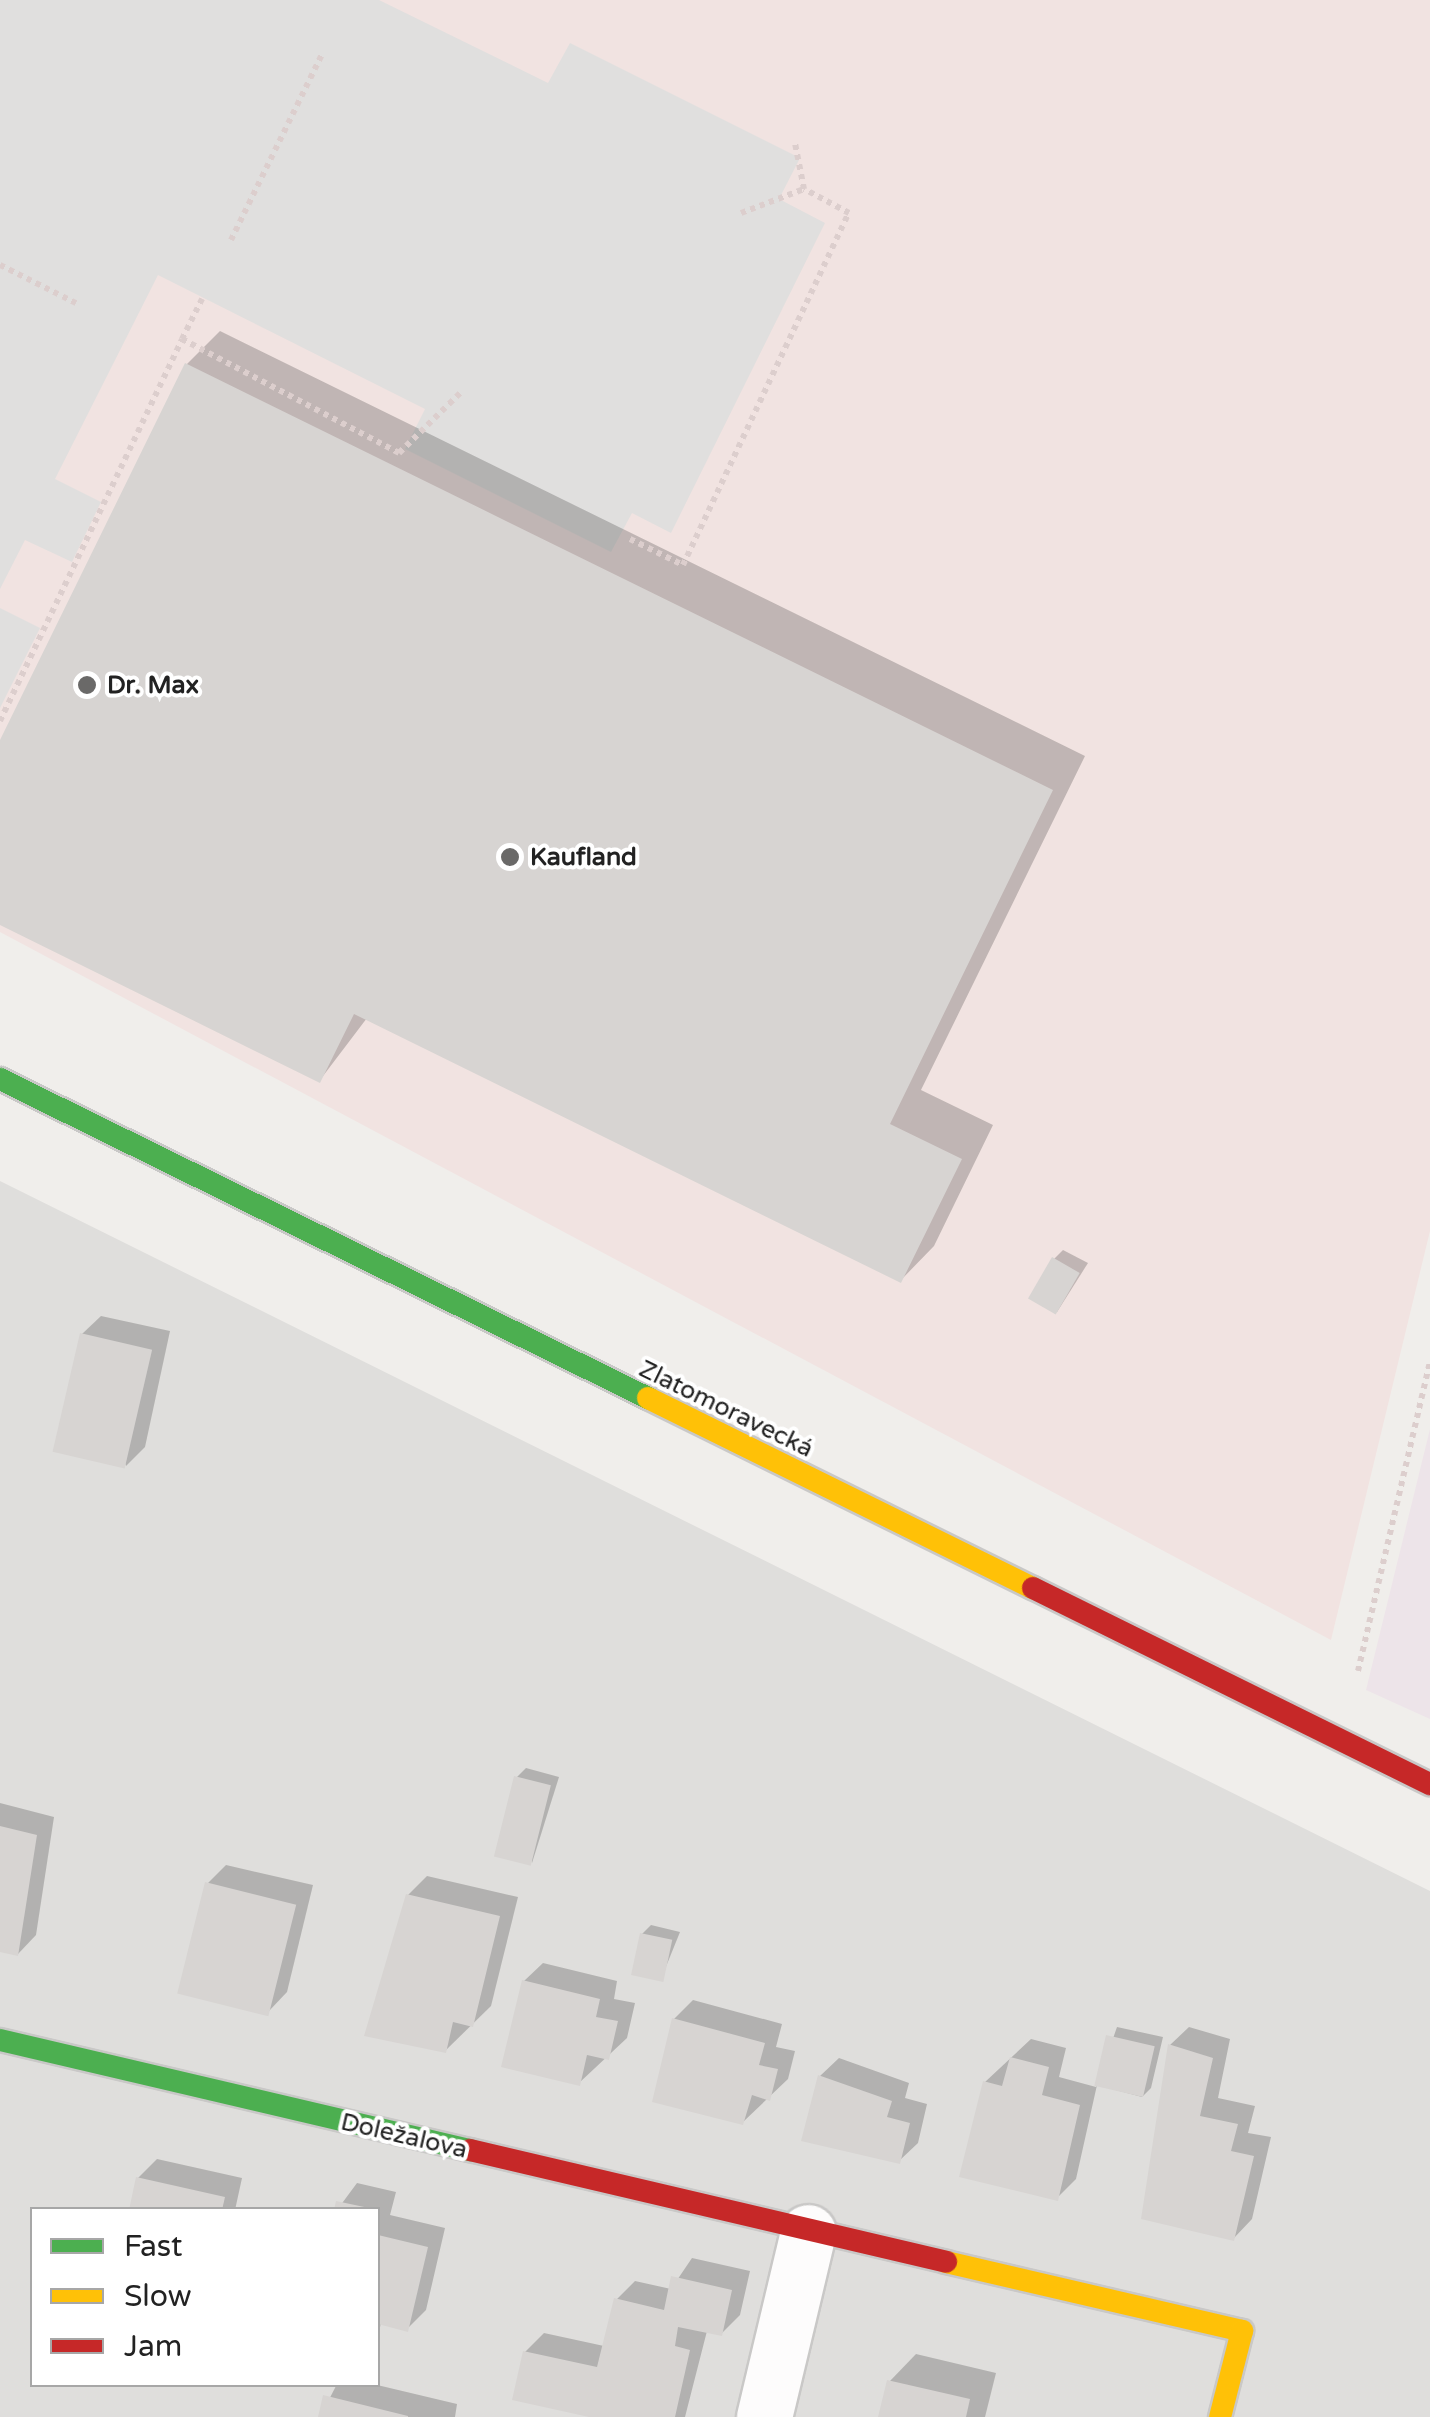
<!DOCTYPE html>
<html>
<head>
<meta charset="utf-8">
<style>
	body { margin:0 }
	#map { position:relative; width:1430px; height:2417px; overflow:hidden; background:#f0eeeb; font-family:"Varela Round",sans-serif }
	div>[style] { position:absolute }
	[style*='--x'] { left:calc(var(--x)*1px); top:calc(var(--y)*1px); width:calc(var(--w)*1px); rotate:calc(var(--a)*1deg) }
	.residential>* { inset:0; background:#dfdedc }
	.commercial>* { inset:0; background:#f1e3e1 }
	.industrial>* { inset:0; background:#ede4e9 }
	.parking>* { inset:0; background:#e0dfde }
	.shadow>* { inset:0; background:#0003 }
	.building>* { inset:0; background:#d7d4d2; transform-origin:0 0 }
	.path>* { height:6px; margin-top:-3px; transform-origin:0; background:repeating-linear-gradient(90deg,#dccecd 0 5px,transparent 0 10px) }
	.roads { filter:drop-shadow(2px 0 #c9c8c7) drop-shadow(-2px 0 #c9c8c7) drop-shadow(0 2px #c9c8c7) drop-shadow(0 -2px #c9c8c7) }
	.street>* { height:55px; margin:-27.5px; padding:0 27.5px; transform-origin:27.5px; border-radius:27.5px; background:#fdfcfc }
	.fast>* { height:22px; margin:-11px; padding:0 11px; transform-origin:11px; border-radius:11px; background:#4caf50 }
	.slow>* { height:22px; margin:-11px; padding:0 11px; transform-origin:11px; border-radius:11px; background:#ffc107 }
	.jam>* { height:22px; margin:-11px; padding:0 11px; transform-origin:11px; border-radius:11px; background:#c62828 }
	.dots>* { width:28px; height:28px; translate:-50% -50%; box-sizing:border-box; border:5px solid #fff; border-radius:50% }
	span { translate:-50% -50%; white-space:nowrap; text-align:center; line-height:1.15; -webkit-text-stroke:8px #fff; paint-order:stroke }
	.poi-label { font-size:25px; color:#222; font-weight:700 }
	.left { translate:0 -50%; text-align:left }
	.street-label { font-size:25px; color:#222 }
	.legend { position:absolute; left:30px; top:2207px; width:350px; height:180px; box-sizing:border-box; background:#fff; border:2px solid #a7a7a7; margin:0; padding:12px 18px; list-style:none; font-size:30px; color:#222 }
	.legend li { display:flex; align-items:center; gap:20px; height:50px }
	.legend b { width:50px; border:2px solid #a7a7a7 }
</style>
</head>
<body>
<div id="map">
	<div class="residential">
		<div style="clip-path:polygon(evenodd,0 1181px,1430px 1891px,1430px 2417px,0 2417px,0 1181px,32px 2210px,378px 2210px,378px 2384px,32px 2384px,32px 2210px)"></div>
	</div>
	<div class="commercial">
		<div style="clip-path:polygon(0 0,1430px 0,1430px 1231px,1331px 1640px,0 932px)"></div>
	</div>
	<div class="industrial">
		<div style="clip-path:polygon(1430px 1429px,1430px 1719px,1366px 1690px)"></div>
	</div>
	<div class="parking">
		<div style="clip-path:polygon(0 0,379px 0,548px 83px,570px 43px,800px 158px,779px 199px,825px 223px,671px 533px,632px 513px,611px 552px,405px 449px,425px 409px,158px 275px,55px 479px,101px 502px,72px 562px,25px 540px,0 589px)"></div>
		<div style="clip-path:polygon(0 608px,40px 628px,0 708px)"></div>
	</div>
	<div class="shadow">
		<div style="clip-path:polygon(220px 331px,1085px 756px,921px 1090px,993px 1125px,934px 1246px,901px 1280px,367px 1018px,320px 1080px,0 922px,0 746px,187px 364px)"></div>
		<div style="clip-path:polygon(1063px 1250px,1088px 1263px,1057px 1312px,1054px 1259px)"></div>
		<div style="clip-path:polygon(101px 1316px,170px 1331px,145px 1447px,126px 1466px,82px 1334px)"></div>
		<div style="clip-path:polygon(526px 1768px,559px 1777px,532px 1863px,517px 1777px)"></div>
		<div style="clip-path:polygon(0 1803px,54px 1817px,36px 1935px,18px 1954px,0 1949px)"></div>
		<div style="clip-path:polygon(226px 1865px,313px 1885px,287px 1992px,269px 2011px,207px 1884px)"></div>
		<div style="clip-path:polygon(427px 1876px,518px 1897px,491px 2006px,445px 2051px,408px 1895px)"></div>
		<div style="clip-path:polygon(651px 1925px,680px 1932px,661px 1979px,642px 1934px)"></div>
		<div style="clip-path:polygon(543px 1963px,617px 1981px,614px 1999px,635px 2003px,627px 2038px,579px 2083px,524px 1981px)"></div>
		<div style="clip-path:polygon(693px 2000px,782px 2024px,776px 2047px,795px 2051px,788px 2079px,743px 2122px,674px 2019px)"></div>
		<div style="clip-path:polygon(1117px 2027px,1163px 2037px,1151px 2088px,1142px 2097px,1097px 2085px,1076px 2179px,1057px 2198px,985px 2082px,1031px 2039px,1066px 2048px,1059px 2077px,1096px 2087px)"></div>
		<div style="clip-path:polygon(1189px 2027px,1230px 2039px,1218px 2098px,1255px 2106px,1248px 2133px,1271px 2137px,1252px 2219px,1234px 2238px,1170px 2045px)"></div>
		<div style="clip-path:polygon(839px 2058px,909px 2083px,905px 2098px,927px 2104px,918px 2143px,899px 2161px,820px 2076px)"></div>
		<div style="clip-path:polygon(157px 2159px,242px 2178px,235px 2210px,131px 2210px,138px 2178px)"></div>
		<div style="clip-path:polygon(357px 2183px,396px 2192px,390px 2215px,445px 2228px,426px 2310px,407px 2329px,381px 2322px,378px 2338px,378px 2210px,337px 2210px)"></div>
		<div style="clip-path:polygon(692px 2258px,750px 2271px,740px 2315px,721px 2334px,707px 2331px,685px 2417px,601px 2417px,525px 2352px,544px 2333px,604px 2346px,616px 2300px,635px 2281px,671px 2289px)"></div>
		<div style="clip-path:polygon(916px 2354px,996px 2373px,985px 2417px,881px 2417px,889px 2382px)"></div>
		<div style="clip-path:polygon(337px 2384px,373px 2384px,457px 2404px,455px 2417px,320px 2417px)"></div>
	</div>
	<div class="building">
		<div style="clip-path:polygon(185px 363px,1053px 790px,890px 1124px,962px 1159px,901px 1283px,354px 1014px,320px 1083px,0 925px,0 740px)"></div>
		<div style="left:1052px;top:1257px;width:32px;height:48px;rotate:30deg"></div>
		<div style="left:80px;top:1333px;width:74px;height:122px;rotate:13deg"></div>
		<div style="left:514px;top:1776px;width:38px;height:83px;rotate:14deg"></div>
		<div style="clip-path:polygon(0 1826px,37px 1835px,18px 1956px,0 1952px)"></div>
		<div style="left:205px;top:1882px;width:94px;height:115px;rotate:14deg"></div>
		<div style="clip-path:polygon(406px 1894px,500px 1916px,473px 2027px,453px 2022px,446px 2053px,364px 2036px)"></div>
		<div style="left:640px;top:1933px;width:33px;height:43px;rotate:12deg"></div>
		<div style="clip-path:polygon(522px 1980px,600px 1999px,596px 2017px,618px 2021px,609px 2060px,587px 2055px,580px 2086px,501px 2067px)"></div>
		<div style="clip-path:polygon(672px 2018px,765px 2043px,759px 2065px,778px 2069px,770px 2101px,752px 2095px,743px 2125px,652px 2102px)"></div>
		<div style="left:1106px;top:2035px;width:50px;height:52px;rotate:13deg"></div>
		<div style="clip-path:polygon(1168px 2044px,1213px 2058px,1200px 2116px,1238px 2124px,1231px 2151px,1254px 2156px,1234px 2241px,1141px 2219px)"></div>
		<div style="clip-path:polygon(1010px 2057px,1049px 2067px,1042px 2095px,1080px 2105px,1058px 2201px,959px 2177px,983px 2081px,1002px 2086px)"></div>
		<div style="clip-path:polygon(818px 2075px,892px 2101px,887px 2117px,910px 2123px,900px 2164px,801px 2141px)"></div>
		<div style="clip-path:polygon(136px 2177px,225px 2197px,222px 2210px,129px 2210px)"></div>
		<div style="clip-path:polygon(336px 2201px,369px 2208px,369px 2210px,334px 2210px)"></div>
		<div style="clip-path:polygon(378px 2235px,428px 2247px,408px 2332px,378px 2324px)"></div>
		<div style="clip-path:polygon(671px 2276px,732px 2290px,722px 2336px,678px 2327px,675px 2346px,690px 2350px,675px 2417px,589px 2417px,512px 2400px,523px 2351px,597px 2367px,614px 2298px,664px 2310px)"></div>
		<div style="clip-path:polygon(887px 2380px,970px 2399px,966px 2417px,878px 2417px)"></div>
		<div style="clip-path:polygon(323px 2395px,408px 2416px,408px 2417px,318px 2417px)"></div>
	</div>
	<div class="path">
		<div style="--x:741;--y:213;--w:67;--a:-20.9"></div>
		<div style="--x:804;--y:189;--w:47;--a:-101.1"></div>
		<div style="--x:231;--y:240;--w:207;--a:-63.9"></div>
		<div style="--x:0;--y:265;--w:85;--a:26.6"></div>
		<div style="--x:182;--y:339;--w:45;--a:-63.4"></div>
		<div style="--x:630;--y:539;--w:59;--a:26.1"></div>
		<div style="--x:683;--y:565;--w:389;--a:-64.8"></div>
		<div style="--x:849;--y:213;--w:51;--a:-151.9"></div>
		<div style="--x:0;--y:721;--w:423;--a:-64.5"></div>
		<div style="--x:182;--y:339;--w:245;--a:27.7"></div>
		<div style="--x:399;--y:453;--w:87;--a:-44.5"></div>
		<div style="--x:1358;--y:1671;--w:317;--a:-76.9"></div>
	</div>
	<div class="roads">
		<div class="street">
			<div style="--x:764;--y:2417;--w:190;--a:-76.6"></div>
		</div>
		<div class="fast">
			<div style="--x:0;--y:1079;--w:722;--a:26.21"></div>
			<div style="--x:0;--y:2040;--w:483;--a:13.2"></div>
		</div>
		<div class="slow">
			<div style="--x:648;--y:1398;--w:429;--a:26.3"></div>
			<div style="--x:946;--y:2262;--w:304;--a:13.1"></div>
			<div style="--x:1242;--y:2331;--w:89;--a:104.3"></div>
		</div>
		<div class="jam">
			<div style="--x:1033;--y:1588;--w:443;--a:26.3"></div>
			<div style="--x:470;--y:2150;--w:489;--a:13.2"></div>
		</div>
	</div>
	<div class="dots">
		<div style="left:87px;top:685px;background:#6a6968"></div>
		<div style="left:510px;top:857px;background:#6a6968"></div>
	</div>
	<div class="poi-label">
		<span class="left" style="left:107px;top:685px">Dr. Max</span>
		<span class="left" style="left:530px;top:857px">Kaufland</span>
	</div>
	<div class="street-label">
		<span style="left:726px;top:1409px;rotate:26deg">Zlatomoravecká</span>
		<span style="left:404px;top:2136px;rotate:13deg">Doležalova</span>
	</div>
	<ul class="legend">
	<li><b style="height:12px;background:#4caf50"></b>Fast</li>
	<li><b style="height:12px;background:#ffc107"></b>Slow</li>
	<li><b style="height:12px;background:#c62828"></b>Jam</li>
	</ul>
</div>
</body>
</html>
